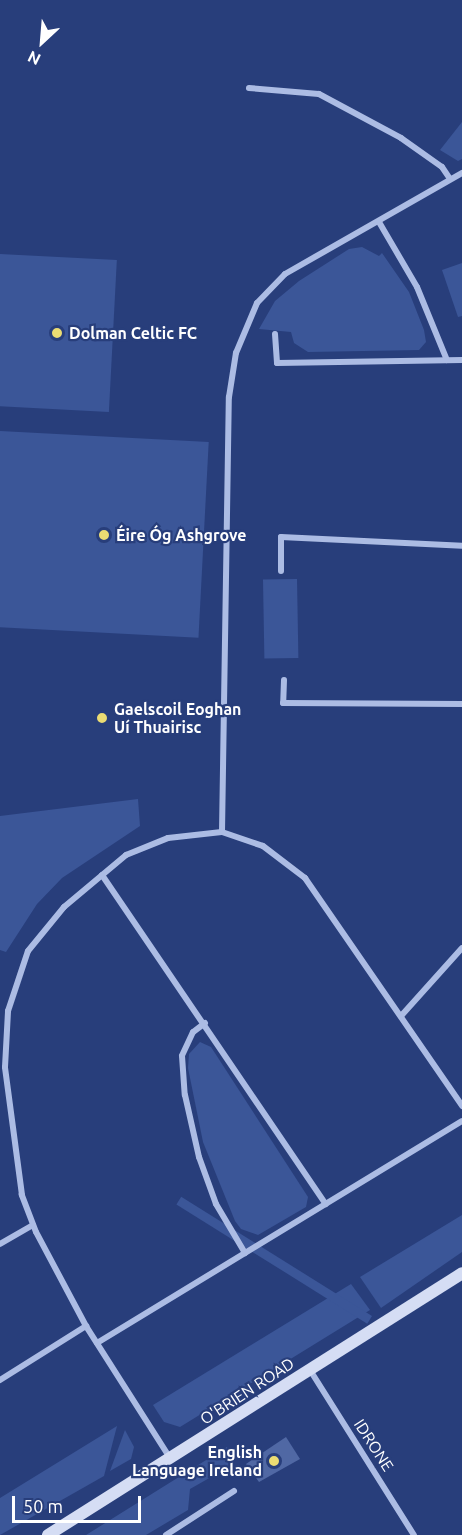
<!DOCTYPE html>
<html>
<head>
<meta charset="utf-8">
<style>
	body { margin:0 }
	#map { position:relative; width:462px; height:1535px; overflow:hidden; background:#283e7b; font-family:Ubuntu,sans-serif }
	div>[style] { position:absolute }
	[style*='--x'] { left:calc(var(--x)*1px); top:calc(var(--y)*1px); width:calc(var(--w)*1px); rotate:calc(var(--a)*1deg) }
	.green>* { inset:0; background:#3b5698; transform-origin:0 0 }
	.building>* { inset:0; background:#5068a4 }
	.street>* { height:6px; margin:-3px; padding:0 3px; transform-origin:3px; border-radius:3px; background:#acbce4 }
	.secondary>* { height:12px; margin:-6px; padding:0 6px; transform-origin:6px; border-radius:6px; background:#d5ddf4 }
	.dots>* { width:16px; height:16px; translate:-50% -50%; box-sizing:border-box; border:3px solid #283e7b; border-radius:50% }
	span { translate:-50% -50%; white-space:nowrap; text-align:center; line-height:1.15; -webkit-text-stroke:4.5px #283e7b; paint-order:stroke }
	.poi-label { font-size:16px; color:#fff; font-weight:700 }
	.left { translate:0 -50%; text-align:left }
	.right { translate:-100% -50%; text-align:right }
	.street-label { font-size:16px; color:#fff }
	.north { position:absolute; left:12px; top:12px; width:60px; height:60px; -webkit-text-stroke:4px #283e7b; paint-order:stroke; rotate:206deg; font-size:16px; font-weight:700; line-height:24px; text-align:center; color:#fff }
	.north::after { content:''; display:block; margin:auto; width:21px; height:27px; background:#fff; clip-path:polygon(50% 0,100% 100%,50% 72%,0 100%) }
	.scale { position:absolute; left:12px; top:1496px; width:129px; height:27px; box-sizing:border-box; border:3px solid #fff; border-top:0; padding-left:8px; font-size:18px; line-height:21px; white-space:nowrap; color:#fff; -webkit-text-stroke:4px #283e7b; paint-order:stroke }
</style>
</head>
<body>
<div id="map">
	<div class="green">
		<div style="clip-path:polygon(462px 122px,462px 159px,458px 161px,440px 150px)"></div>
		<div style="clip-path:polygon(362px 247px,379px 256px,382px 253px,409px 292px,424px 330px,426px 342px,419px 350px,308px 352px,294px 343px,291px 332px,259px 329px,275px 301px,299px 281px,349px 249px)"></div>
		<div style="left:0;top:254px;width:117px;height:152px;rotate:3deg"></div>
		<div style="clip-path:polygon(462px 263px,462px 316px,458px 317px,442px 270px)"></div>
		<div style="left:0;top:431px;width:209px;height:196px;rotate:3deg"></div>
		<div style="left:297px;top:579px;width:79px;height:34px;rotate:89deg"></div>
		<div style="clip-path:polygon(138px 799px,140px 826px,62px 878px,37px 904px,6px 952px,0 950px,0 816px)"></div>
		<div style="clip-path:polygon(200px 1042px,211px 1047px,308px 1197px,306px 1207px,258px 1235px,241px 1229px,235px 1221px,203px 1142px,188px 1068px,189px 1054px)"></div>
		<div style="clip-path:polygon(462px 1215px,462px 1252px,381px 1308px,360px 1277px)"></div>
		<div style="clip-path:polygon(351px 1284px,370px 1310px,180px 1427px,164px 1422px,153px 1405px)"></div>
		<div style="left:372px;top:1316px;width:9px;height:225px;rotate:122deg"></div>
		<div style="clip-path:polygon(117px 1426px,104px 1476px,0 1535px,0 1498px)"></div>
		<div style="clip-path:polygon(125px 1430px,134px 1447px,131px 1459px,110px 1471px)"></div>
		<div style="clip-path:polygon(227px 1447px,234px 1464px,190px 1489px,188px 1510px,146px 1535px,86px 1535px)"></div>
	</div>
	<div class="building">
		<div style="clip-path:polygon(286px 1437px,300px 1459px,259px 1482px,246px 1464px)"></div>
	</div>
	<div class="street">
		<div style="--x:249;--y:88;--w:70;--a:4.9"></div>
		<div style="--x:319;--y:94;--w:93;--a:28.2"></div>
		<div style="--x:401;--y:138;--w:50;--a:35.3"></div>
		<div style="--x:442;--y:167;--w:14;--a:56"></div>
		<div style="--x:379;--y:222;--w:75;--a:59.7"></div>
		<div style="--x:417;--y:287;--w:79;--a:67.7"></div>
		<div style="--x:275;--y:334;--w:29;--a:86"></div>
		<div style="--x:277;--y:363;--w:185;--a:-0.9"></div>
		<div style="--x:281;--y:571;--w:34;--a:-90"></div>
		<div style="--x:281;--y:537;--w:181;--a:2.8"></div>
		<div style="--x:284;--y:680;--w:23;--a:92"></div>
		<div style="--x:283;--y:703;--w:179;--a:0.3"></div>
		<div style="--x:222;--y:832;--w:435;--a:-89.1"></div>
		<div style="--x:229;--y:397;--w:45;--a:-81"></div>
		<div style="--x:236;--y:353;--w:54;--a:-67.2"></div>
		<div style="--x:257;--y:303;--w:40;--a:-46"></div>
		<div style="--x:285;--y:274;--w:204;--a:-29.7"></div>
		<div style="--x:102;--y:875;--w:398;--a:55.8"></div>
		<div style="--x:401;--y:1016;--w:91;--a:-48.1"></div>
		<div style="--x:205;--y:1023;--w:15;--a:143"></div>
		<div style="--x:193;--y:1032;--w:26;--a:115"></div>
		<div style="--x:182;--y:1056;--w:39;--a:86"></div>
		<div style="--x:185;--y:1095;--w:64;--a:77.3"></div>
		<div style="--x:199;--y:1157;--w:50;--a:70.1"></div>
		<div style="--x:216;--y:1204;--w:57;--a:59.4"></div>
		<div style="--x:0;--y:1244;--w:38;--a:-30"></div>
		<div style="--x:97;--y:1343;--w:427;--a:-31.3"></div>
		<div style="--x:310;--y:1370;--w:195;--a:57.8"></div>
		<div style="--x:0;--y:1380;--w:102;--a:-32.1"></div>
		<div style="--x:170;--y:1458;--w:156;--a:-122.5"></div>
		<div style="--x:86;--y:1326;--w:106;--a:-118"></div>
		<div style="--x:36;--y:1232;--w:40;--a:-111"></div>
		<div style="--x:22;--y:1195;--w:129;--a:-97.6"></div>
		<div style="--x:5;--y:1067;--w:56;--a:-86.9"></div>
		<div style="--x:8;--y:1011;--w:63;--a:-71.6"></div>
		<div style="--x:28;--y:951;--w:57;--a:-50.7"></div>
		<div style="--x:64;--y:907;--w:81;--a:-40"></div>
		<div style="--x:126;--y:855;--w:45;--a:-22"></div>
		<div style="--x:168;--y:838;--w:54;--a:-6.3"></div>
		<div style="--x:222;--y:832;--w:43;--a:18.9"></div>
		<div style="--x:263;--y:846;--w:53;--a:37.3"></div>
		<div style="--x:305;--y:878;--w:277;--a:55.4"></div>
		<div style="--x:166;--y:1535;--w:81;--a:-32.9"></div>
	</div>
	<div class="secondary">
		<div style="--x:48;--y:1535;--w:490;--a:-32.3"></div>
	</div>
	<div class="dots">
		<div style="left:57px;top:333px;background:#ebdc73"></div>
		<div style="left:104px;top:535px;background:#ebdc73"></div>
		<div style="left:102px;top:718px;background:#ebdc73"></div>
		<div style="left:274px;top:1461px;background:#ebdc73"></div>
	</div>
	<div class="poi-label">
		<span class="left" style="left:69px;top:333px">Dolman Celtic FC</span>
		<span class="left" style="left:116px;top:535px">Éire Óg Ashgrove</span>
		<span class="left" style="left:114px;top:718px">Gaelscoil Eoghan<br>Uí Thuairisc</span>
		<span class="right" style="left:262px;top:1461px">English<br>Language Ireland</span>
	</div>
	<div class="street-label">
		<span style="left:247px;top:1391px;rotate:-33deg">O'BRIEN ROAD</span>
		<span style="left:374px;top:1445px;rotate:57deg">IDRONE</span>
	</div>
	<div class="north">N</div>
	<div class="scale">50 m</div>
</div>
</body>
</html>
